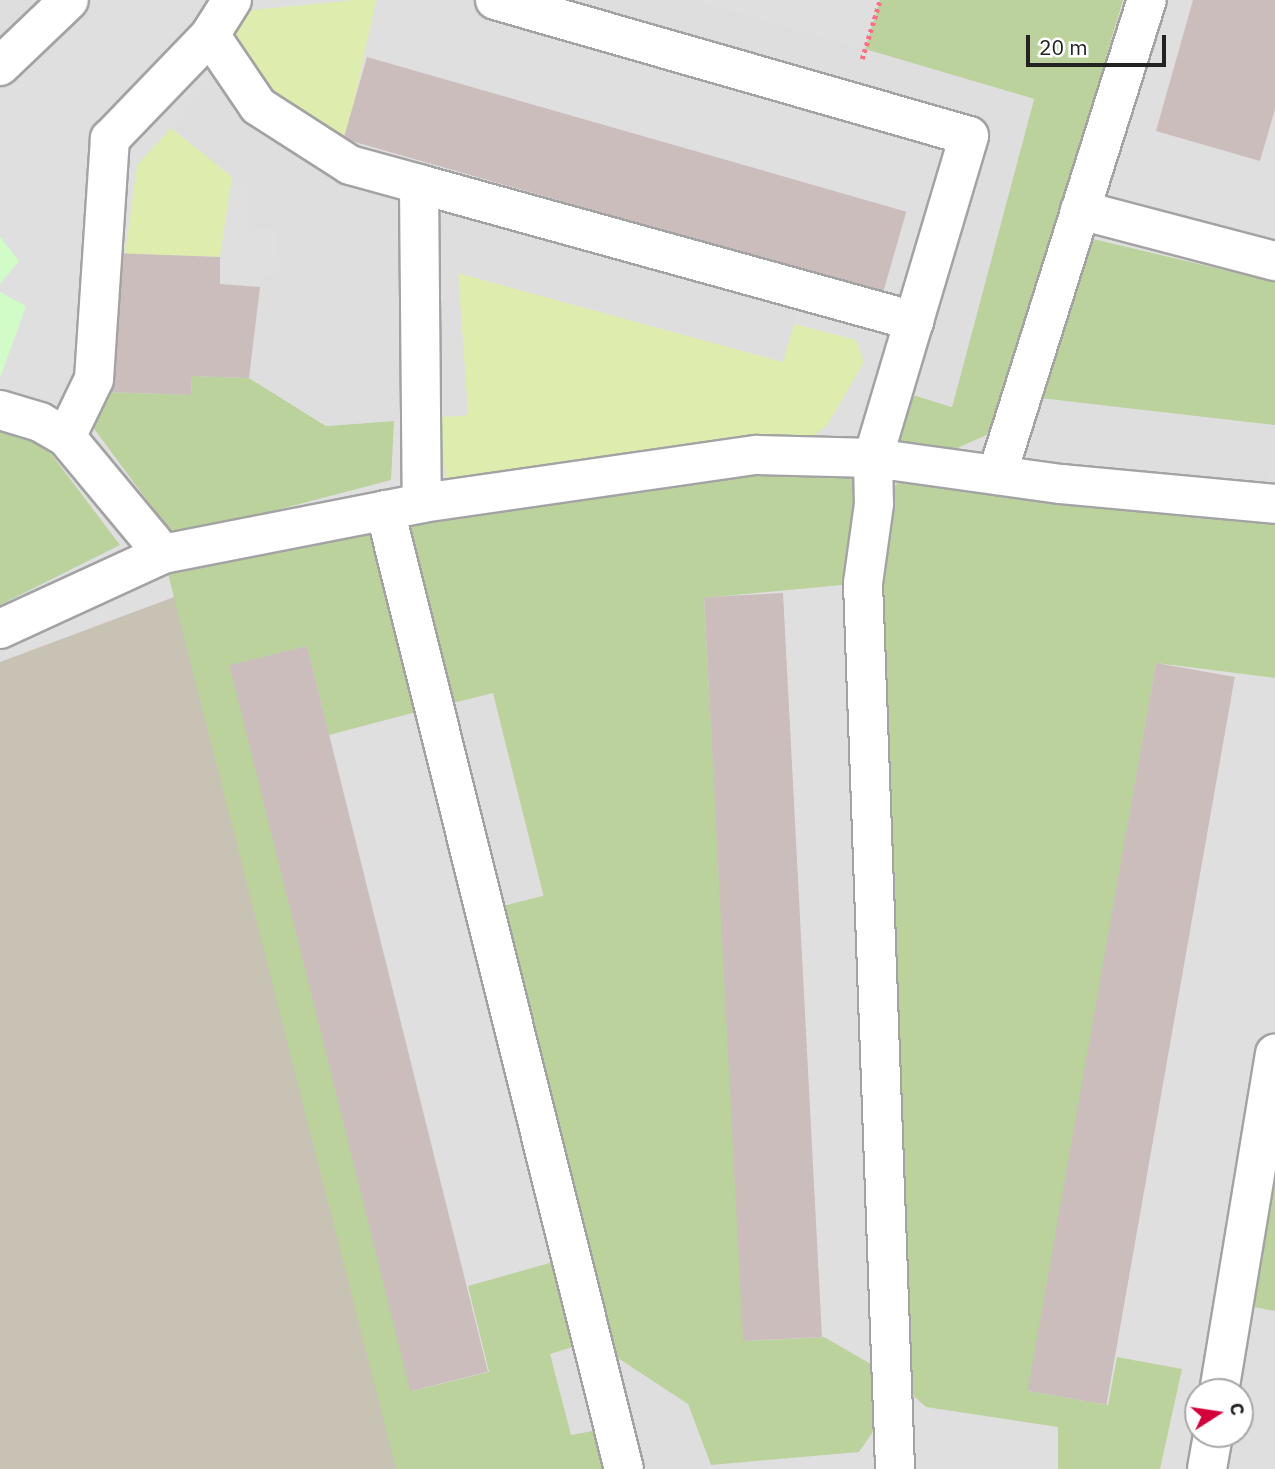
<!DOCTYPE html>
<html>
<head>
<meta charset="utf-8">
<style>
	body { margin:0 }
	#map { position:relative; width:1275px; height:1469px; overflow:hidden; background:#f2ece9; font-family:"IBM Plex Sans",sans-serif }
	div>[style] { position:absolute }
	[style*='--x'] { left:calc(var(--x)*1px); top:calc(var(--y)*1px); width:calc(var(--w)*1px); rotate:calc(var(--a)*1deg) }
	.residential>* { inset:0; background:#e0dfdf }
	.construction>* { inset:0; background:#c7c2b3 }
	.grass>* { inset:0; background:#deecae }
	.forest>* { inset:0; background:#bbd29d }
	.park>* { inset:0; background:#d1fbc7 }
	.parking>* { inset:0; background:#dedede; transform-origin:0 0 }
	.building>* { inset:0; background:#cabdbb; transform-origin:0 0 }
	.path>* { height:4.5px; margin-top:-2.25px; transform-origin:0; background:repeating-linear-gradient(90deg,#fd6f87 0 3.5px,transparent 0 7px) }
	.roads { filter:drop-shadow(2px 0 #a3a3a3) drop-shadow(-2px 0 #a3a3a3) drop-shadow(0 2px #a3a3a3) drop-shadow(0 -2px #a3a3a3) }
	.minor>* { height:38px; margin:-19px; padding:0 19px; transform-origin:19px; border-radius:19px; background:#fff }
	span { translate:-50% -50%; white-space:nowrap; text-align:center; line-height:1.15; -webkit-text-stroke:6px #fff; paint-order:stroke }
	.north { position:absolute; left:1184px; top:1378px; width:70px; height:70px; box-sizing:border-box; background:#fff; border:2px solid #a7a7a7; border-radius:50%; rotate:78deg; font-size:19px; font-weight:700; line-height:28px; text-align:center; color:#222 }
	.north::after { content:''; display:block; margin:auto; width:24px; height:32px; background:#d4003a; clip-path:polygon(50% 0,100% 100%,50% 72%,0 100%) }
	.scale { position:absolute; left:1026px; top:35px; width:140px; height:32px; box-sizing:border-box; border:4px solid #222; border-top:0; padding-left:9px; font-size:21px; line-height:24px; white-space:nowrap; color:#222; -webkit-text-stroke:5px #fff; paint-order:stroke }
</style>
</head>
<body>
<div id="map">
	<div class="residential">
		<div style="clip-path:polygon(evenodd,0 0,1275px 0,1275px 1469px,0 1469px,0 0,1198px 1392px,1240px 1392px,1240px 1434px,1198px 1434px,1198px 1392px)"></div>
	</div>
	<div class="construction">
		<div style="clip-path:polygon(201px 587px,401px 1469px,0 1469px,0 662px)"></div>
	</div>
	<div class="grass">
		<div style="clip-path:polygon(355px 0,376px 0,346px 139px,272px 97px,228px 35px,252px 10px)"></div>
		<div style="clip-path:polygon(171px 128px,232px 176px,220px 257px,125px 254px,137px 165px)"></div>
		<div style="clip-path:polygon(458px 273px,783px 362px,794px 324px,856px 340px,864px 362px,827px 426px,808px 439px,446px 480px,439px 417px,468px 415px)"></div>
	</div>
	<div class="forest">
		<div style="clip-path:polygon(evenodd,880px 0,1123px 0,1055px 230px,1275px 282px,1275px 425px,1022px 396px,1013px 423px,922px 464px,1275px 504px,1275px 678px,1156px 663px,1029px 1391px,1108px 1405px,1117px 1357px,1182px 1369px,1160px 1469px,1058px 1469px,1058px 1427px,926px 1407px,891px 1376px,894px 1401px,859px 1452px,711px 1465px,688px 1404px,571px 1435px,613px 1426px,608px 1469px,396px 1469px,163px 554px,873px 457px,894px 389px,952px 407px,1034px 99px,865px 49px,880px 0,873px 458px,919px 465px,875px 503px,873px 458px,880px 0,863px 583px,890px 1375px,824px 1337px,745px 1341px,704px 598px,863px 583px,880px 0,307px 646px,329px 735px,435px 707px,541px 896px,483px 910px,571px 1257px,468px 1286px,489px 1372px,412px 1391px,230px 666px,307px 646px)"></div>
		<div style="clip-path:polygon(192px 376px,249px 378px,326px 426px,394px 421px,391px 480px,174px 537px,92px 426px,106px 392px,191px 395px)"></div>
		<div style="clip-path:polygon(0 430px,43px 443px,120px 545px,0 605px)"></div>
		<div style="clip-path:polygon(1275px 1054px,1275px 1311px,1234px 1303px)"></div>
	</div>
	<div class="park">
		<div style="clip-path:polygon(0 237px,19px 261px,0 284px)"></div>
		<div style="clip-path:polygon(0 292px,26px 306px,0 378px)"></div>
	</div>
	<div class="parking">
		<div style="clip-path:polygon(0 0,69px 0,0 66px)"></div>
		<div style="clip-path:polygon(494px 0,694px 0,1034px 99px,952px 407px,894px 389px,969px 136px)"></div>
		<div style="clip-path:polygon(226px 59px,350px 165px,803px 290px,783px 362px,458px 273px,468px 415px,326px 426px,249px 378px,261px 276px,279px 274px,276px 229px,249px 230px,246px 188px,171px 128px)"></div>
		<div style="left:1022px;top:396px;width:255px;height:83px;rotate:7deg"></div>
		<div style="left:493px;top:693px;width:209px;height:60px;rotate:76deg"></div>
		<div style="clip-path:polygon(592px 1341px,688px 1404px,710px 1469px,624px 1469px,613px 1427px,571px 1435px,550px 1354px)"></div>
	</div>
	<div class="building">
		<div style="clip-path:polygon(1193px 0,1275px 0,1275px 109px,1260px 161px,1156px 131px)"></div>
		<div style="left:367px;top:57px;width:561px;height:85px;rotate:16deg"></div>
		<div style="clip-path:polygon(110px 253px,220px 257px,220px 284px,260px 287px,249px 378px,192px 376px,191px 395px,106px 392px)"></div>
		<div style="left:783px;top:593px;width:745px;height:79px;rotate:87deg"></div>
		<div style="left:307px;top:646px;width:748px;height:80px;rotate:76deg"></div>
		<div style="left:1156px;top:663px;width:80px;height:739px;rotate:10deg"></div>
	</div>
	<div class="path">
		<div style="--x:862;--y:59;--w:62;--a:-73"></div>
	</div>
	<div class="roads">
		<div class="minor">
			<div style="--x:232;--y:0;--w:41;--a:122.2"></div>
			<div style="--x:210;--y:35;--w:86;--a:55.9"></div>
			<div style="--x:258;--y:106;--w:109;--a:32.7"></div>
			<div style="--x:350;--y:165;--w:72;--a:15.4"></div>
			<div style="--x:419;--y:184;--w:319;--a:89.5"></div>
			<div style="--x:495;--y:0;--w:493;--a:16"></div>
			<div style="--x:969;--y:136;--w:336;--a:106.6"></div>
			<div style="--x:873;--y:458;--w:46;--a:88.8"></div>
			<div style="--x:874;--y:504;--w:80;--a:97.9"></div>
			<div style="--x:863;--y:583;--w:887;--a:87.93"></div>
			<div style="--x:0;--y:66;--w:95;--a:-43.7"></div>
			<div style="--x:419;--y:184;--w:514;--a:15.47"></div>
			<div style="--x:1080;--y:210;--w:202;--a:14.7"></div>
			<div style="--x:0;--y:410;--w:42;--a:16.7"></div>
			<div style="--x:40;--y:422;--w:30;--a:30"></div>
			<div style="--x:66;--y:437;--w:152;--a:50.3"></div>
			<div style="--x:66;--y:437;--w:64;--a:-64.2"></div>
			<div style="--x:94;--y:379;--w:241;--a:-86.2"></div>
			<div style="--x:110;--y:139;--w:144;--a:-46.1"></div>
			<div style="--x:997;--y:475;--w:498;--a:-72.5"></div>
			<div style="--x:385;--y:510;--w:988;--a:76.01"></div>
			<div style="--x:0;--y:629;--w:179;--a:-24.7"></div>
			<div style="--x:163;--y:554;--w:264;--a:-11.1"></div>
			<div style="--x:422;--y:503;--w:338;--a:-8.2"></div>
			<div style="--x:757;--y:455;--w:116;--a:1.5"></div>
			<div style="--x:873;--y:458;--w:190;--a:7.9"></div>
			<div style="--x:1061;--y:484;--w:215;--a:5.3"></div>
			<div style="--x:1219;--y:1392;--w:343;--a:-80.6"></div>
			<div style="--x:1207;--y:1469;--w:36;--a:-80"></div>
		</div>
	</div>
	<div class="north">С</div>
	<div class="scale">20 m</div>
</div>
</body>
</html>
